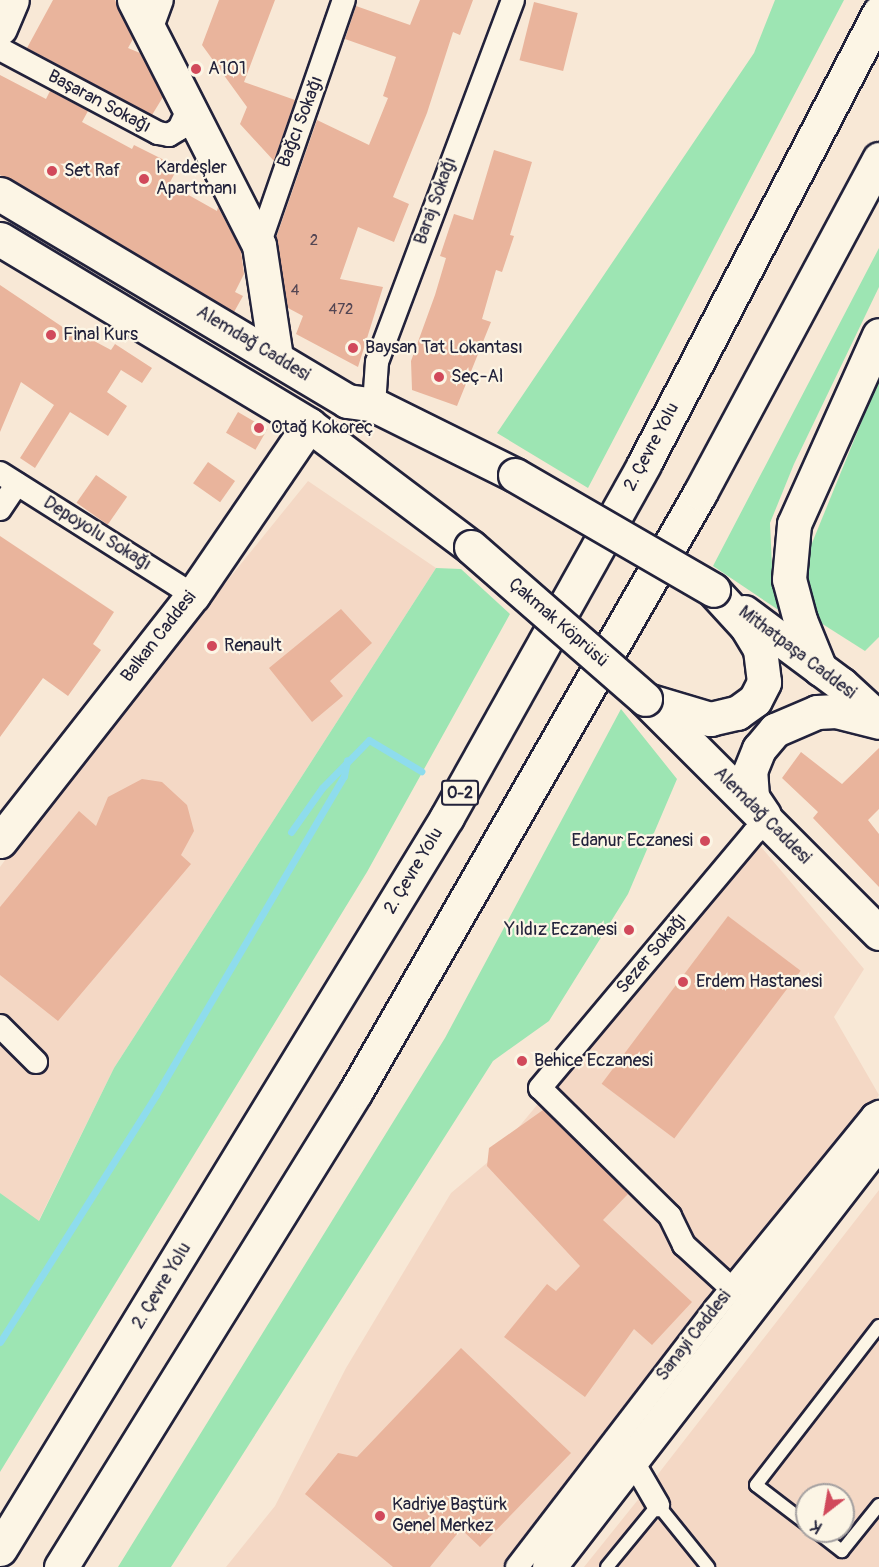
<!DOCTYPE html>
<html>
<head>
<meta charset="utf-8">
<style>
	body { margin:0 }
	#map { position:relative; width:879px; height:1567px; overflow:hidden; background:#f8e8d6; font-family:Pangolin,sans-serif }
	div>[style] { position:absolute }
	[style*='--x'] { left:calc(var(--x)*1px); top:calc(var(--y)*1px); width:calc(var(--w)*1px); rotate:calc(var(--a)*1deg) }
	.built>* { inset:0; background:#f4d8c5 }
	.green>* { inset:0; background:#9de5b3 }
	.stream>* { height:7px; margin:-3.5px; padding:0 3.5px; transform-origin:3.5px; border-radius:3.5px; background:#8edced }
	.building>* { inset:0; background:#e9b49c; transform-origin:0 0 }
	.roads { filter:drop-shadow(2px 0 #22223b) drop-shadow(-2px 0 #22223b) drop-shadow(0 2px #22223b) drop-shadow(0 -2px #22223b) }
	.lane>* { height:12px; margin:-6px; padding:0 6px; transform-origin:6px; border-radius:6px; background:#fcf5e5 }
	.street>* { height:22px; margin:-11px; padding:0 11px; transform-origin:11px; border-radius:11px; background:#fcf5e5 }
	.secondary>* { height:33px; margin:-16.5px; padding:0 16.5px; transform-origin:16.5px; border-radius:16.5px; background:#fcf5e5 }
	.primary>* { height:33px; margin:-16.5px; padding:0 16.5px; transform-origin:16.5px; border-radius:16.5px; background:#fcf5e5 }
	.highway>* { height:33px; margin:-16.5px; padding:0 16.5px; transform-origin:16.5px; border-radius:16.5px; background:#fcf5e5 }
	.bridges { filter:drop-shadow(2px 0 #22223b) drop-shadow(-2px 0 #22223b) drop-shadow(0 2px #22223b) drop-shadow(0 -2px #22223b) }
	.primary-bridge>* { height:33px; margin:-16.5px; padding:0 16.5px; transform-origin:16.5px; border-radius:16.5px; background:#fcf5e5 }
	.dots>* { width:16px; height:16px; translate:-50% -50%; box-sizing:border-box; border:3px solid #fcf5e5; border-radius:50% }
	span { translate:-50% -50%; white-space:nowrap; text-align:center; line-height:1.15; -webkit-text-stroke:4.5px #fcf5e5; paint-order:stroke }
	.number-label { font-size:15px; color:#544653 }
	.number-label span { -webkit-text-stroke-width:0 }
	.shield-label span { padding:2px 4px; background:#fcf5e5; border:2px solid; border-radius:4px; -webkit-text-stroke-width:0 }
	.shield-label { font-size:16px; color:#22223b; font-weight:700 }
	.poi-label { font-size:18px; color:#22223b }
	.left { translate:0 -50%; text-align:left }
	.right { translate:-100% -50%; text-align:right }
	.street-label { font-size:18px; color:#22223b }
	.north { position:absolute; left:795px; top:1483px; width:60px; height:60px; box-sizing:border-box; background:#fcf5e5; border:2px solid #a5a1a1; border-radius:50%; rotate:211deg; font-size:16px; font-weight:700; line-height:24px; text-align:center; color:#22223b }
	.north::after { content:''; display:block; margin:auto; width:21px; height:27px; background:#d1495b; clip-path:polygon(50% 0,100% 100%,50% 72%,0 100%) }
</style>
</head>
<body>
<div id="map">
	<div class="built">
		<div style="clip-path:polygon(308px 481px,436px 568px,114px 1068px,38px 1222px,0 1193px,0 867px,41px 811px)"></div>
		<div style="clip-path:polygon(756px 841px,864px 969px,834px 1017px,879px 1095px,526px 1567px,226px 1567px,275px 1506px,346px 1368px,451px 1193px,494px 1157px)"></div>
		<div style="clip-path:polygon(evenodd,879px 1190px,879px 1567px,584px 1567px,641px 1496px,879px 1190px,807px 1495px,843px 1495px,843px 1531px,807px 1531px,807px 1495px)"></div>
	</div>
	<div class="green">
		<div style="clip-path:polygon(775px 0,844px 0,588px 488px,497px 433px,754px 53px)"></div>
		<div style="clip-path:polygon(879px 248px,879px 287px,794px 464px,770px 523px,772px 566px,783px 613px,713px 566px)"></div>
		<div style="clip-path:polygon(879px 379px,879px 637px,865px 651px,813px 618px,807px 581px,810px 548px)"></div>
		<div style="clip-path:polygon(436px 568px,461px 569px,510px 614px,367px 872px,0 1472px,0 1193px,39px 1221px,114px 1068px)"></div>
		<div style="clip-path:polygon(621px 709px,677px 779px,628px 894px,549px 1021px,493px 1061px,171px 1567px,118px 1567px,445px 1038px)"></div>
	</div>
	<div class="stream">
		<div style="--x:291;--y:832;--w:54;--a:-54.8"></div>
		<div style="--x:322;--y:788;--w:67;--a:-45.6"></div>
		<div style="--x:369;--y:740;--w:61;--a:30.8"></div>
		<div style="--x:0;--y:1342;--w:292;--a:-57.7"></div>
		<div style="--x:156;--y:1095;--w:370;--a:-59.5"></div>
		<div style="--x:344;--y:776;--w:16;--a:-79"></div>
	</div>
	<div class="building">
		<div style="clip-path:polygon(53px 0,115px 0,133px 39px,128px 48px,140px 53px,163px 97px,152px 115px,27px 48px)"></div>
		<div style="clip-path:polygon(219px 0,275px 0,244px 82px,295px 100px,274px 161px,240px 124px,247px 107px,202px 45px)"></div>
		<div style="clip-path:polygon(420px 0,473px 0,460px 35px,453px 32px,427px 113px,393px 197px,409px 204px,394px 242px,358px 227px,340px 279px,383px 287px,358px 367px,296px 334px,303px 316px,288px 308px,276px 238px,317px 120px,369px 145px,388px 98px,383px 96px,396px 57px,345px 39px,356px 6px,410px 25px)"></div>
		<div style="left:534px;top:2px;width:45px;height:60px;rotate:14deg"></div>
		<div style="clip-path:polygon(0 75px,46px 99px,50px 91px,88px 111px,82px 122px,132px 149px,134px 145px,178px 167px,169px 184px,217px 211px,218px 207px,241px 251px,244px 274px,235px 292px,243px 296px,234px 312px,0 175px)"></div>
		<div style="clip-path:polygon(494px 150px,532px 162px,510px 235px,514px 236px,502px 272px,496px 270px,482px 319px,491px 322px,457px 406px,412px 390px,411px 361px,435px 295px,446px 258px,440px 256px,454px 214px,473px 220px)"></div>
		<div style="clip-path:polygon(0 285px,79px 338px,81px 334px,111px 350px,115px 344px,152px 368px,142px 383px,121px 370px,107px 392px,127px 406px,108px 436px,70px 412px,35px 468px,20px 458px,54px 405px,21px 382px,0 432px)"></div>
		<div style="left:238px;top:412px;width:34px;height:24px;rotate:30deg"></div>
		<div style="left:208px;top:462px;width:33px;height:26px;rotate:35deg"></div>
		<div style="left:96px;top:475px;width:38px;height:34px;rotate:35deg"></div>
		<div style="clip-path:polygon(0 536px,114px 612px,93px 644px,101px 650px,68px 696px,43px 678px,0 737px)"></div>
		<div style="clip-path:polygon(341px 609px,372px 643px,330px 681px,343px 696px,312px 722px,269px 668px)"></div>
		<div style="clip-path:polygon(879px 748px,879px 809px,868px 820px,879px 834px,879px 887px,813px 818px,818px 812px,782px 778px,801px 752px,842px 784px)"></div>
		<div style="clip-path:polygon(142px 779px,162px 782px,187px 805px,194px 831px,181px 855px,191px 864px,58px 1021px,0 975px,0 907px,79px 811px,96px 826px,108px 797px)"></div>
		<div style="left:728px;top:916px;width:91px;height:210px;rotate:37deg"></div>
		<div style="clip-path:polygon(543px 1110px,628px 1194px,603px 1220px,692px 1302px,652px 1345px,634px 1329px,585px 1397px,504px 1337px,547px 1284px,556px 1291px,580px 1266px,487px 1166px,489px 1148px)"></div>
		<div style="clip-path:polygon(461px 1348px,571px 1453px,480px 1547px,461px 1529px,430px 1567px,393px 1567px,305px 1494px,338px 1453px,357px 1457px)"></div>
	</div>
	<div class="roads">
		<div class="lane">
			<div style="--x:807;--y:1524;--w:64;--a:-142.6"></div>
			<div style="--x:756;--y:1485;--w:201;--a:-52.3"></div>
			<div style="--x:816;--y:1531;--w:33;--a:38"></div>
			<div style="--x:842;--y:1551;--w:59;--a:-51.2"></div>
			<div style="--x:607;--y:1567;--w:80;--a:-50.6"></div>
			<div style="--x:658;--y:1505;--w:80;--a:51.1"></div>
		</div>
		<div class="street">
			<div style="--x:151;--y:30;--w:32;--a:-70"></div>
			<div style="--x:0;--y:49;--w:179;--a:28"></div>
			<div style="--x:158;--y:133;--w:11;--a:10"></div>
			<div style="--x:169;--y:135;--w:12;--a:-31"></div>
			<div style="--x:179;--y:129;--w:23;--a:-65"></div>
			<div style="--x:259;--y:245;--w:259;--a:-70.9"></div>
			<div style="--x:374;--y:405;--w:43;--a:-86"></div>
			<div style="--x:377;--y:362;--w:387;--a:-69.4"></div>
			<div style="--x:0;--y:473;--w:228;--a:32.3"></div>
			<div style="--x:0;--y:509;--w:30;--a:-56"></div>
			<div style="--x:0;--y:1026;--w:51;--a:45"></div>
			<div style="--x:731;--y:1288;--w:64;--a:-137.5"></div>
			<div style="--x:684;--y:1245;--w:32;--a:-116"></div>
			<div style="--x:670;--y:1216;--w:182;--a:-135.4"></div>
			<div style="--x:540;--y:1088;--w:333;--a:-50"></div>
			<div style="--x:754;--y:833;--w:18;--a:-38"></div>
			<div style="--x:626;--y:1450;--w:64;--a:59.8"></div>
			<div style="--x:517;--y:1567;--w:325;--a:-52.5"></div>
			<div style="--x:715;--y:1309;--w:250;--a:-50.8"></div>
			<div style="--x:873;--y:1115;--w:7;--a:-27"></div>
		</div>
		<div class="secondary">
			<div style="--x:0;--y:841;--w:313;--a:-51.9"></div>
			<div style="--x:193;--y:595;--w:206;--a:-55.7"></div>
			<div style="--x:549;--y:1567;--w:540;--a:-52.3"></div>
		</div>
		<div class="primary">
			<div style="--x:134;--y:0;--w:275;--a:63"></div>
			<div style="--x:259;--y:245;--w:113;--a:81.4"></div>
			<div style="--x:0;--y:28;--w:30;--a:-67"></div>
			<div style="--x:0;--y:194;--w:404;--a:30.8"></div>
			<div style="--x:347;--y:401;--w:27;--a:8"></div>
			<div style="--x:374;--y:405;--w:157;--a:26.4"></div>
			<div style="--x:0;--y:239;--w:361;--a:31"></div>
			<div style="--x:309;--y:425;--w:203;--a:37"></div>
			<div style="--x:744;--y:612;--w:121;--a:36.6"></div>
			<div style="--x:841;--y:684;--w:52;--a:42.6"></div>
			<div style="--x:645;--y:699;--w:331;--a:45"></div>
			<div style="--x:650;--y:701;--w:63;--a:16.7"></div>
			<div style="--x:710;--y:719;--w:28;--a:-13"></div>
			<div style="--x:737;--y:713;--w:22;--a:-36"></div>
			<div style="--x:755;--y:700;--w:20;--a:-63"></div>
			<div style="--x:764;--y:682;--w:33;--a:-97"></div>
			<div style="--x:760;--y:649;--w:26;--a:-121"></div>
			<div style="--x:747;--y:627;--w:50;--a:-132.6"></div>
			<div style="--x:764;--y:815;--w:22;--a:-124"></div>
			<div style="--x:752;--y:797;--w:26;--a:-94"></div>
			<div style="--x:750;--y:771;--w:24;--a:-68"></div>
			<div style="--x:759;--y:749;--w:25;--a:-50"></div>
			<div style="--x:775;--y:730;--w:46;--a:-23.2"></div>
			<div style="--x:817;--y:712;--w:19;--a:-3"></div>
			<div style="--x:836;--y:711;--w:44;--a:14.3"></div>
		</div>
		<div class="highway">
			<div style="--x:820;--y:669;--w:53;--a:-112.2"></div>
			<div style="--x:800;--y:620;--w:42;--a:-105"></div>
			<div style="--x:789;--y:579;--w:55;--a:-84.8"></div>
			<div style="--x:794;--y:524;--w:207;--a:-65.8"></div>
			<div style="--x:0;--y:1549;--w:858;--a:-58.59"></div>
			<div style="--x:447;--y:817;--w:404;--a:-60.8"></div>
			<div style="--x:644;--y:464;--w:509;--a:-62.48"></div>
			<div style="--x:61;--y:1567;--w:560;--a:-58.21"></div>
			<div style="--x:356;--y:1091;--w:690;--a:-60.09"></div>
			<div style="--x:700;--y:493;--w:379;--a:-61.8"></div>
		</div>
	</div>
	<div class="bridges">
		<div class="primary-bridge">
			<div style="--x:515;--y:475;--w:229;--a:30.1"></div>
			<div style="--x:471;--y:547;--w:231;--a:41.1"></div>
		</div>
	</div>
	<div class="dots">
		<div style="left:196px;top:69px;background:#d1495b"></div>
		<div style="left:52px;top:171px;background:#d1495b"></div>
		<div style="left:144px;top:179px;background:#d1495b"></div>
		<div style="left:51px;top:335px;background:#d1495b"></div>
		<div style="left:353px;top:348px;background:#d1495b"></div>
		<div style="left:439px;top:377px;background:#d1495b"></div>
		<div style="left:259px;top:428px;background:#d1495b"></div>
		<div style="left:212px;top:646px;background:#d1495b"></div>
		<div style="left:705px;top:841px;background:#d1495b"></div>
		<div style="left:629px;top:930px;background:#d1495b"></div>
		<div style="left:683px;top:982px;background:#d1495b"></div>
		<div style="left:522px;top:1061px;background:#d1495b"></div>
		<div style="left:380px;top:1516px;background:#d1495b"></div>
	</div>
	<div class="number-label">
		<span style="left:314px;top:241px">2</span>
		<span style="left:295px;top:291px">4</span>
		<span style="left:341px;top:310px">472</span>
	</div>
	<div class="shield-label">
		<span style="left:460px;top:793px">O-2</span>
	</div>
	<div class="poi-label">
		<span class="left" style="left:208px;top:69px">A101</span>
		<span class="left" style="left:156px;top:179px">Kardeşler<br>Apartmanı</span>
		<span class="left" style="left:64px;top:171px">Set Raf</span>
		<span class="left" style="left:63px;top:335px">Final Kurs</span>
		<span class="left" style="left:365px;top:348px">Baysan Tat Lokantası</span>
		<span class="left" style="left:451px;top:377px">Seç-Al</span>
		<span class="left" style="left:271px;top:428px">Otağ Kokoreç</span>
		<span class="left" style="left:224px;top:646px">Renault</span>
		<span class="right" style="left:693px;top:841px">Edanur Eczanesi</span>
		<span class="right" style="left:617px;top:930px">Yıldız Eczanesi</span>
		<span class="left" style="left:696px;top:982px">Erdem Hastanesi</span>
		<span class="left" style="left:534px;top:1061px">Behice Eczanesi</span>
		<span class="left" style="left:392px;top:1516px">Kadriye Baştürk<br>Genel Merkez</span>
	</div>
	<div class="street-label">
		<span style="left:99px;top:102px;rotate:28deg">Başaran Sokağı</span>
		<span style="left:301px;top:122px;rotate:-69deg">Bağcı Sokağı</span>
		<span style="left:436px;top:201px;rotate:-70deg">Baraj Sokağı</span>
		<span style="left:253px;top:344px;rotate:31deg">Alemdağ Caddesi</span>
		<span style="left:652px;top:447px;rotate:-62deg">2. Çevre Yolu</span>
		<span style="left:97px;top:534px;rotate:32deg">Depoyolu Sokağı</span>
		<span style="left:558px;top:623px;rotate:41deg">Çakmak Köprüsü</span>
		<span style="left:159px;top:637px;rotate:-52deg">Balkan Caddesi</span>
		<span style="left:797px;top:653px;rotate:37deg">Mithatpaşa Caddesi</span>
		<span style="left:762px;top:816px;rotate:45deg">Alemdağ Caddesi</span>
		<span style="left:414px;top:871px;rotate:-59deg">2. Çevre Yolu</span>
		<span style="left:652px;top:954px;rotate:-50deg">Sezer Sokağı</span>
		<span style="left:162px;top:1286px;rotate:-59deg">2. Çevre Yolu</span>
		<span style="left:694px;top:1336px;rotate:-52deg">Sanayi Caddesi</span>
	</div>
	<div class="north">K</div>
</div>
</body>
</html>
